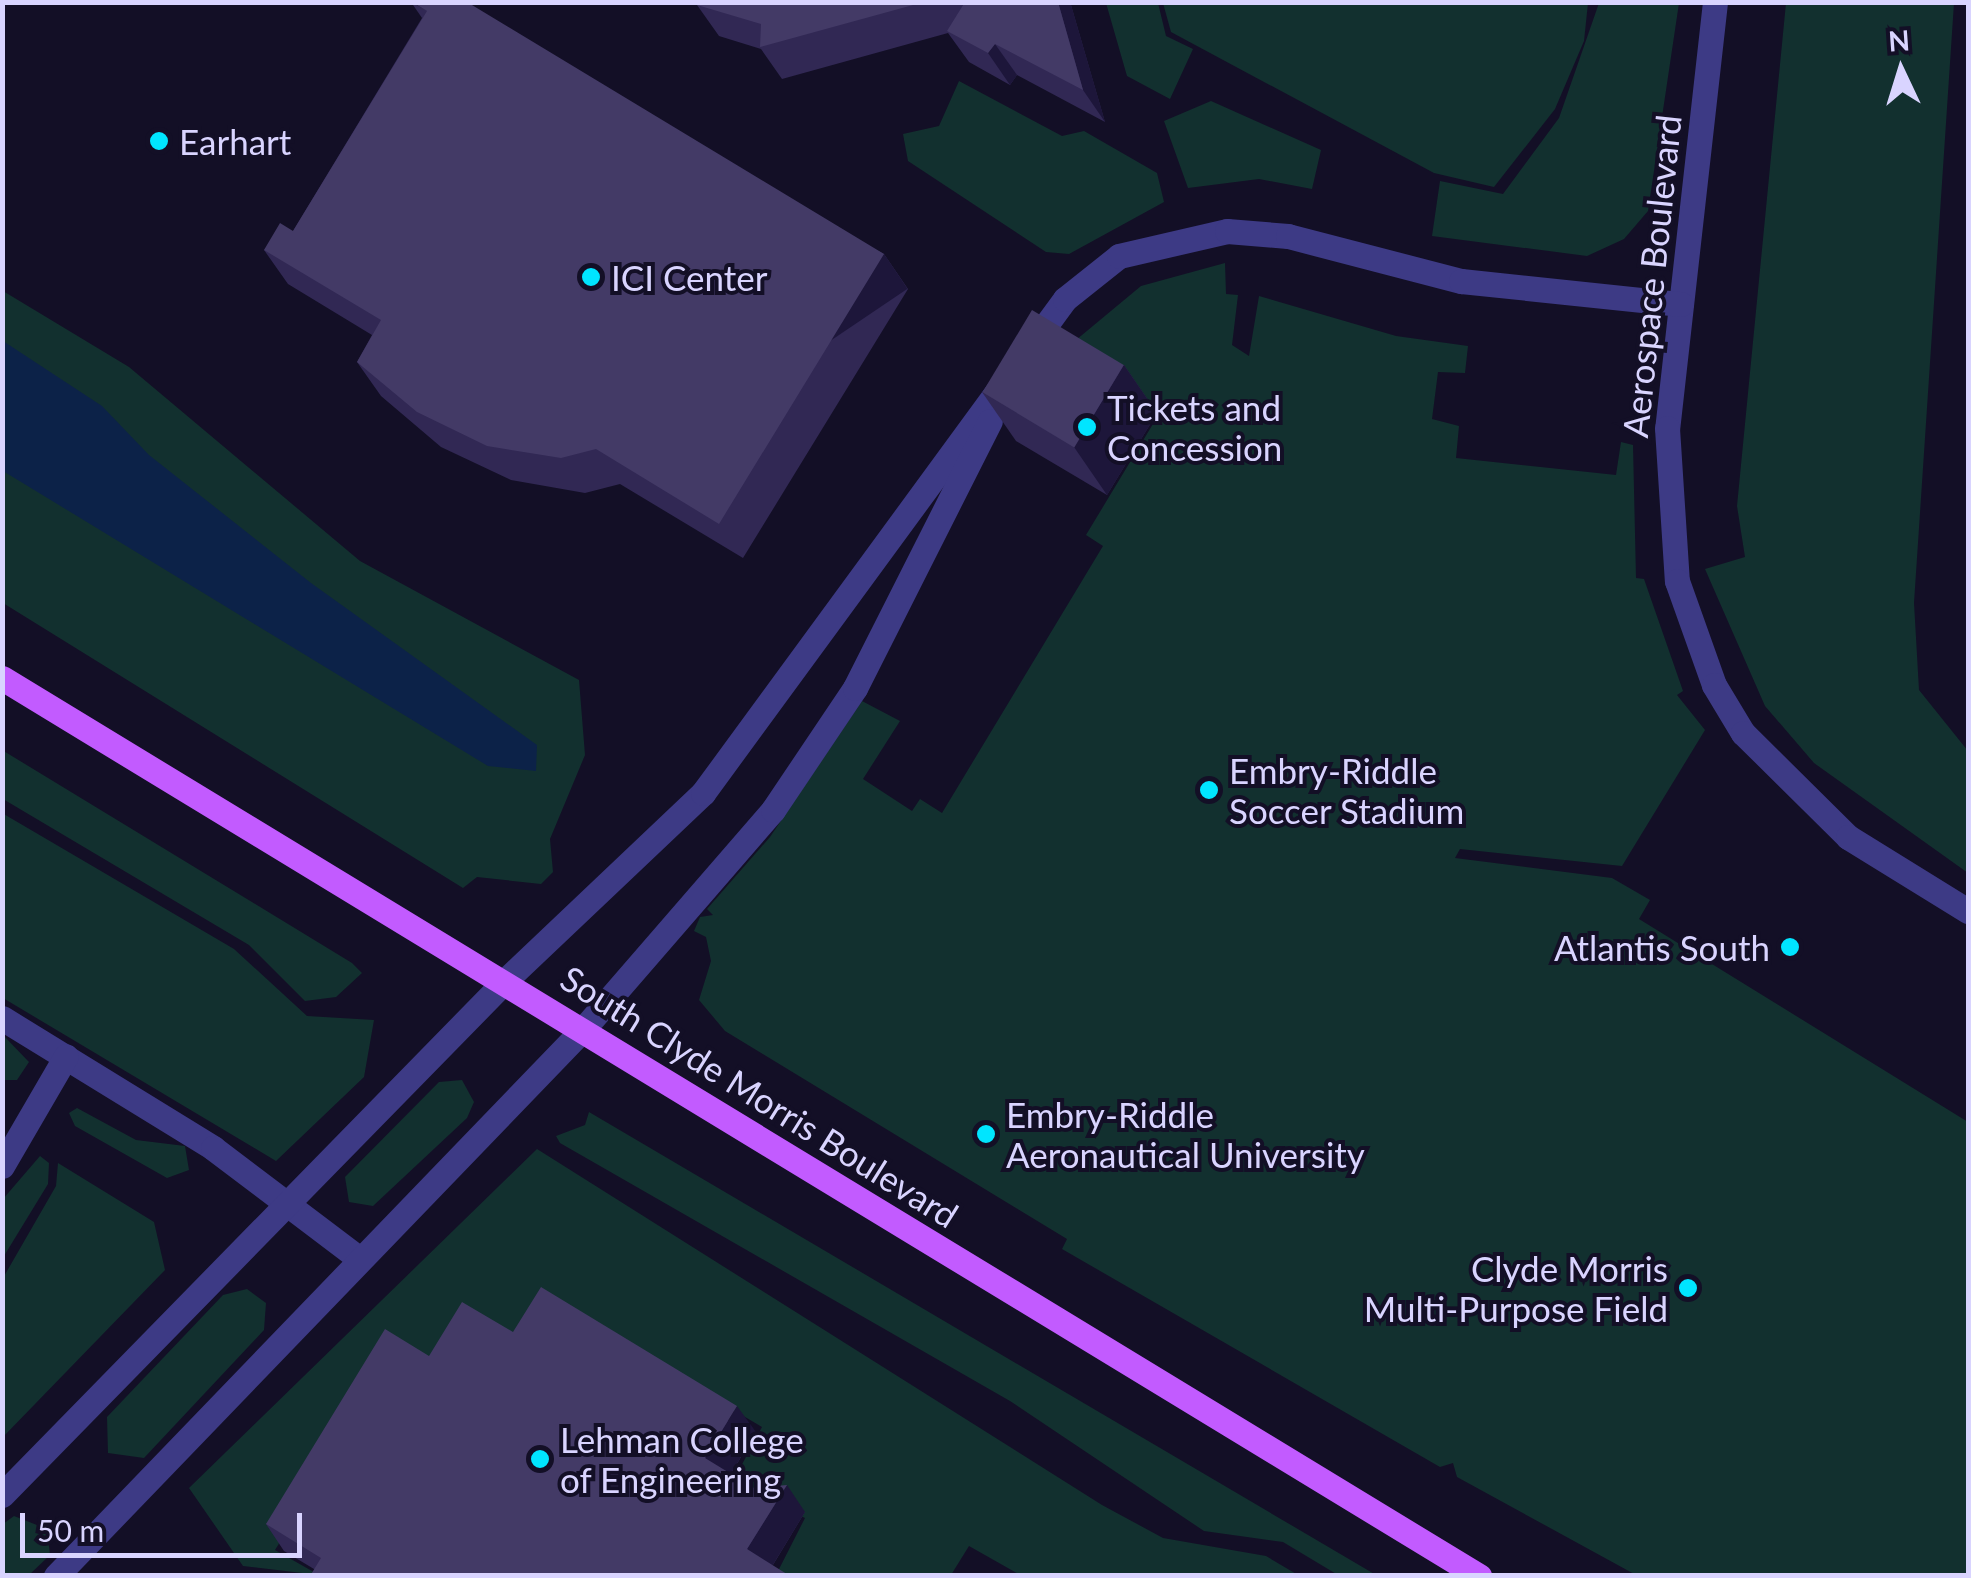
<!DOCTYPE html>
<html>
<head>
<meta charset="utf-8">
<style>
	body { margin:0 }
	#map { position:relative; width:1971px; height:1578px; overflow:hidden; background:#130f26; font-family:Lato,sans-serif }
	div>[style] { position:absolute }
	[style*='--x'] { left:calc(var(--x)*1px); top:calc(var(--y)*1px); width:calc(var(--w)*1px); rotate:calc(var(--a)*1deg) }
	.green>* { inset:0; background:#12302f }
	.water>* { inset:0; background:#0c2248 }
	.minor>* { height:25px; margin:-12.5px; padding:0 12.5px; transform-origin:12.5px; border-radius:12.5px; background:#3d3a85 }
	.major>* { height:25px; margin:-12.5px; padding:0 12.5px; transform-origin:12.5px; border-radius:12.5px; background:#c25bff }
	.wall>* { inset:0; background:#312854 }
	.shaded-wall>* { inset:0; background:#1d163a; transform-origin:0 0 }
	.building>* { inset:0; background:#433a66; transform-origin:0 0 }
	.dots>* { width:28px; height:28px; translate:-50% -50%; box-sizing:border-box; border:5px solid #130f26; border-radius:50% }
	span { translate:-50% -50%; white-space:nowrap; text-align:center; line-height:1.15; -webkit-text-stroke:8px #130f26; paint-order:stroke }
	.poi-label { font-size:35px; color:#d9d4ff }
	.left { translate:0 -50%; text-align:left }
	.right { translate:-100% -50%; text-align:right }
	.street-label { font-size:35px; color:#d9d4ff }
	.frame { position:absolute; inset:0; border:5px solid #d9d4ff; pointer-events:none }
	.north { position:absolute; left:1851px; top:20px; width:100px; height:100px; -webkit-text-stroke:8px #130f26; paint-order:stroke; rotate:356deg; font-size:28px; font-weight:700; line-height:40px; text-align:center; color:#d9d4ff }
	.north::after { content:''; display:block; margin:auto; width:35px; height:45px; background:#d9d4ff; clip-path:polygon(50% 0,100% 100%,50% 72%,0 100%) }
	.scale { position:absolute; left:20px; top:1513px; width:282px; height:45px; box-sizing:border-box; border:5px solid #d9d4ff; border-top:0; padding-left:12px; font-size:30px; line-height:35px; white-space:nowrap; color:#d9d4ff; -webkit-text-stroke:8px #130f26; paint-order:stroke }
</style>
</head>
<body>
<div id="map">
	<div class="green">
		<div style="clip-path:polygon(1106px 3px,1158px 3px,1166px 36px,1193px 49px,1170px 99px,1127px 76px)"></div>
		<div style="clip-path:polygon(1163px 3px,1163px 2px,1588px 3px,1584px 41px,1555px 109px,1494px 187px,1434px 173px,1171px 32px)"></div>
		<div style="clip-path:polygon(1599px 3px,1679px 3px,1648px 211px,1624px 239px,1587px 256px,1432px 236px,1440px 181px,1503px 194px,1559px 118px)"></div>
		<div style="clip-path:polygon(1786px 3px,1954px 3px,1914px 603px,1919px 690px,1968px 751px,1968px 873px,1814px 763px,1765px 706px,1705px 569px,1745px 557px,1737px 506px)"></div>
		<div style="clip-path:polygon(959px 81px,1062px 136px,1084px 131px,1157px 173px,1164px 202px,1069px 254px,1046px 252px,908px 161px,903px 134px,939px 126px)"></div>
		<div style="clip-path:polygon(1211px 101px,1321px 150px,1312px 189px,1259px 179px,1188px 188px,1164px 121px)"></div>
		<div style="clip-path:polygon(1225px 263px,1226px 294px,1238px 295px,1232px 345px,1249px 356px,1259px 296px,1396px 336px,1468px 346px,1465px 373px,1438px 372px,1432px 419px,1459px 426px,1456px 458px,1616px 475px,1621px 442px,1633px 445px,1636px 578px,1644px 579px,1683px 691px,1677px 695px,1705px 730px,1622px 866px,1460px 849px,1455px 858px,1612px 878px,1650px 900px,1639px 919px,1968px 1122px,1968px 1575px,1636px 1575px,1457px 1477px,1453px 1463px,1440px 1467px,1062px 1249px,1067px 1239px,725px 1031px,699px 1000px,711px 961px,706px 937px,694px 931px,700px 917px,713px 915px,707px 909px,770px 837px,862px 701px,900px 721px,863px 779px,912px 811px,920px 799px,942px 813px,1103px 546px,1086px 535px,1162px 409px,1070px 345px,1141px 286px)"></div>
		<div style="clip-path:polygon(3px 291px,129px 367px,360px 561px,579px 680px,585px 755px,550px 839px,553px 872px,541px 884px,477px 877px,463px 888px,3px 603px)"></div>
		<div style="clip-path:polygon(2px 750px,352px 963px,362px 973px,336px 997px,305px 1001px,249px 945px,3px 799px)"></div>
		<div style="clip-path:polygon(2px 813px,234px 949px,307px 1016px,374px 1020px,364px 1077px,276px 1161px,3px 998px)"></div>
		<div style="clip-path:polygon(2px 1034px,29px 1062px,17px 1080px,3px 1080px)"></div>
		<div style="clip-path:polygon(462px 1080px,474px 1102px,467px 1118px,373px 1206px,349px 1202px,345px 1177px,439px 1082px)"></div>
		<div style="clip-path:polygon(77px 1108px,136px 1140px,185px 1146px,189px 1170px,167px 1178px,75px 1126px,69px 1113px)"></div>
		<div style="clip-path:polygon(589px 1112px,1376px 1575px,1338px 1575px,1283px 1542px,1204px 1531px,1010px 1401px,560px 1143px,556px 1136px,585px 1125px)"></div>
		<div style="clip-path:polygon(537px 1149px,1102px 1505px,1163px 1538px,1266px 1556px,1298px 1575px,1020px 1575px,969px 1546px,951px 1575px,776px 1575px,805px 1518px,732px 1483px,762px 1427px,559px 1307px,445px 1378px,398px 1352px,275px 1550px,319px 1575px,243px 1566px,189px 1488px)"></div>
		<div style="clip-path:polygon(40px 1156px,49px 1163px,48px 1184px,4px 1256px,3px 1199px)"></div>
		<div style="clip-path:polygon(58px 1163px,154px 1222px,165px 1270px,3px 1437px,3px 1278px,56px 1186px)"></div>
		<div style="clip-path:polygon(247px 1289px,266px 1303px,264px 1330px,144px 1458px,108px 1453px,107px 1417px,223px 1295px)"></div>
		<div style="clip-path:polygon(14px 1516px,47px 1529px,50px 1555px,29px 1575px,3px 1575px,3px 1524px)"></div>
	</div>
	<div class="water">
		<div style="clip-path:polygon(3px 341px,102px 406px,149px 455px,311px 583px,537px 745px,536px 771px,488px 766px,3px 471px)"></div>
	</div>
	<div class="minor">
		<div style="--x:1715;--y:2;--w:429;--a:96.4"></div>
		<div style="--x:1667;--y:428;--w:153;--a:86.3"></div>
		<div style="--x:1677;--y:581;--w:110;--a:70.4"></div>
		<div style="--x:1714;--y:685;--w:56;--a:58.9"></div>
		<div style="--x:1743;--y:733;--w:148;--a:44.7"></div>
		<div style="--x:1848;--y:837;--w:141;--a:31.7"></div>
		<div style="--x:2;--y:1018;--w:248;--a:31.6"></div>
		<div style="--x:213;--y:1148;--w:184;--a:37.1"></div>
		<div style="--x:2;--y:1166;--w:127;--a:-59.8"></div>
		<div style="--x:2;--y:1495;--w:723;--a:-45.62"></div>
		<div style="--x:508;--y:978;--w:269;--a:-43.5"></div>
		<div style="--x:703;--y:793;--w:612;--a:-53.77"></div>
		<div style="--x:1065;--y:299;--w:69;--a:-38.5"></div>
		<div style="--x:1119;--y:256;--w:111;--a:-13"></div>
		<div style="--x:1227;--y:231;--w:61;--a:4.7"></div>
		<div style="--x:1288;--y:236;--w:179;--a:14.6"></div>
		<div style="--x:1461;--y:281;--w:221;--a:6"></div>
		<div style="--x:56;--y:1576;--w:762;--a:-46.06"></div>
		<div style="--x:585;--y:1027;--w:287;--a:-49.1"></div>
		<div style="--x:773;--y:810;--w:147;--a:-56.1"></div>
		<div style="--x:855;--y:688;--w:299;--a:-63.2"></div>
	</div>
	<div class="major">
		<div style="--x:2;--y:678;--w:1729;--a:31.3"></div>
	</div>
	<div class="wall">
		<div style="clip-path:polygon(411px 2px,884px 254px,908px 289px,743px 558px,620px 484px,585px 493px,511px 480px,441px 447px,381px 396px,357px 362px,372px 335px,288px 284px,264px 250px,293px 231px,422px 18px)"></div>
		<div style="clip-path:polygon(697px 2px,1073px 2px,1071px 5px,1105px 122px,1017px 75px,1010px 85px,969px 62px,948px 33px,782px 79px,761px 49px,719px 36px,697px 5px)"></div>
		<div style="clip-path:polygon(1124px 365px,1157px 413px,1107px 495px,1016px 441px,982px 392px)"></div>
		<div style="clip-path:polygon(513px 1332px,756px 1432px,731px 1474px,754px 1488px,805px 1512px,773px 1565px,314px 1569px,284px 1551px,266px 1524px,429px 1356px)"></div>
	</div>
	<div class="shaded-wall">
		<div style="clip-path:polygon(1058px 2px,1073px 2px,1071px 5px,1105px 122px,1083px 90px)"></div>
		<div style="clip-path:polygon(995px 44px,1017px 75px,1010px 85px,988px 53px)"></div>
		<div style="left:884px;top:254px;width:42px;height:316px;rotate:56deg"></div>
		<div style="clip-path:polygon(1124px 365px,1157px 413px,1107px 495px,1074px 447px)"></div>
		<div style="clip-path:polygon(737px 1406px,756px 1432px,724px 1485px,705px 1458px)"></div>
		<div style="clip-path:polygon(787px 1485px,805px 1512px,766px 1576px,747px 1549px)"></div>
	</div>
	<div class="building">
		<div style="clip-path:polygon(412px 2px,467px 2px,884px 254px,719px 524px,596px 449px,561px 458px,487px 446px,417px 412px,357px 362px,381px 320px,264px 250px,280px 223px,293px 231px,427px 11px)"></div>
		<div style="clip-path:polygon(697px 2px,924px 2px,760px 47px,761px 24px,697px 5px)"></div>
		<div style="clip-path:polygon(965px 2px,1058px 2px,1083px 90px,995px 44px,988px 53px,947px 31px)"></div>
		<div style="left:1032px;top:310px;width:107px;height:96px;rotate:31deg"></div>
		<div style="clip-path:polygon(541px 1287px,737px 1406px,705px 1458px,754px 1488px,787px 1485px,747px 1549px,790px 1576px,310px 1576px,321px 1558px,266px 1524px,385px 1329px,429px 1356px,462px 1302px,513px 1332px)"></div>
	</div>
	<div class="dots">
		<div style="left:159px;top:141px;background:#00e5ff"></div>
		<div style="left:591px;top:277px;background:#00e5ff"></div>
		<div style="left:1087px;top:427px;background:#00e5ff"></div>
		<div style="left:1209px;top:790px;background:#00e5ff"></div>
		<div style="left:1790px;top:947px;background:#00e5ff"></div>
		<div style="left:986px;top:1134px;background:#00e5ff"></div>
		<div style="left:1688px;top:1288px;background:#00e5ff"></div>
		<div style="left:540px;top:1459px;background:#00e5ff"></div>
	</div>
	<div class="poi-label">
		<span class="left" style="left:179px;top:141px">Earhart</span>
		<span class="left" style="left:611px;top:277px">ICI Center</span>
		<span class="left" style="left:1107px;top:427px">Tickets and<br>Concession</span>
		<span class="left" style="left:1229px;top:790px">Embry-Riddle<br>Soccer Stadium</span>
		<span class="right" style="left:1770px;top:947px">Atlantis South</span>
		<span class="left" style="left:1006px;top:1134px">Embry-Riddle<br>Aeronautical University</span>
		<span class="right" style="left:1668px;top:1288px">Clyde Morris<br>Multi-Purpose Field</span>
		<span class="left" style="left:560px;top:1459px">Lehman College<br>of Engineering</span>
	</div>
	<div class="street-label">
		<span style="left:1651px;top:276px;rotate:-84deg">Aerospace Boulevard</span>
		<span style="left:760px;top:1096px;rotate:32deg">South Clyde Morris Boulevard</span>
	</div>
	<div class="frame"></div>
	<div class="north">N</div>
	<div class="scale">50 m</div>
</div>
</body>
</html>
